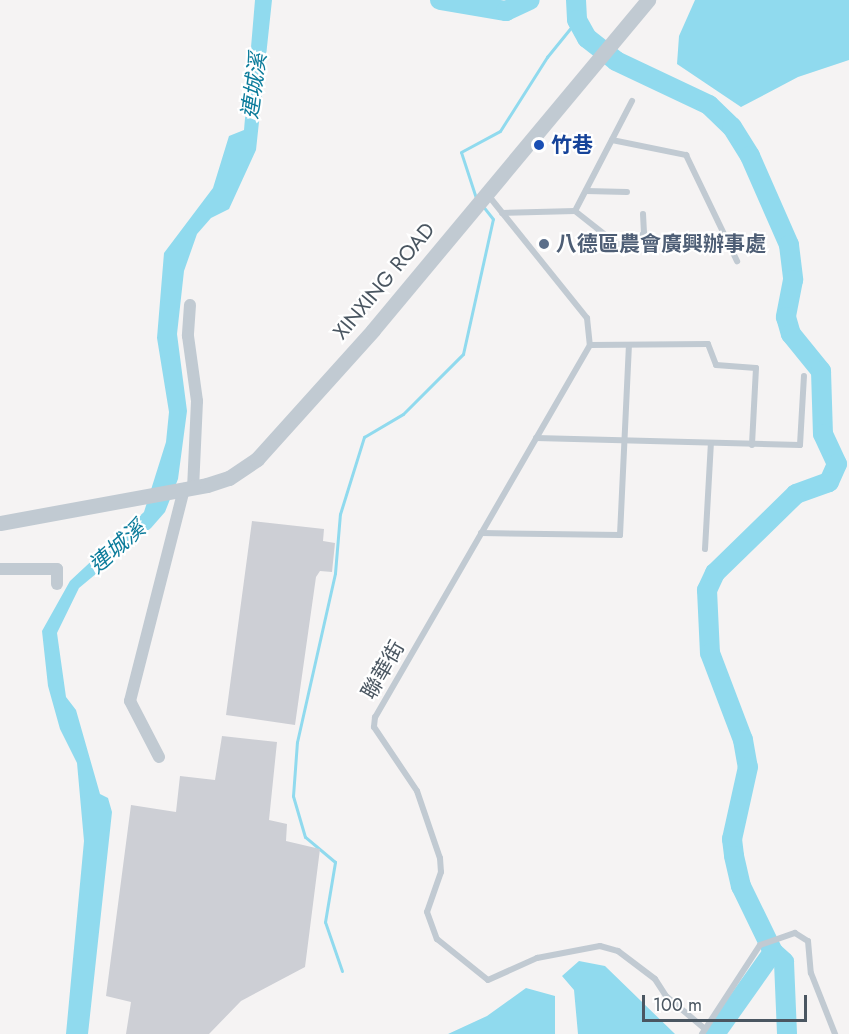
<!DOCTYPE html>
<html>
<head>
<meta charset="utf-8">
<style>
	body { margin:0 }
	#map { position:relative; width:849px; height:1034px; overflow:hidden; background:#f5f3f3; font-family:Jost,"Noto Sans TC",sans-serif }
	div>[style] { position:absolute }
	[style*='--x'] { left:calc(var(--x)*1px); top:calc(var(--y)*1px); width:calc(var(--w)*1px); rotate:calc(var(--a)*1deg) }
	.water>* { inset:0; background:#90daee }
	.stream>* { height:3px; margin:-1.5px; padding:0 1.5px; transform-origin:1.5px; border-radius:1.5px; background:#90daee }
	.river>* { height:20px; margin:-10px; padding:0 10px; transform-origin:10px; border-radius:10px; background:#90daee }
	.building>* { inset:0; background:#cdcfd5 }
	.service>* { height:6px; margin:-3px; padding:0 3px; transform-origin:3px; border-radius:3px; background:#c1cad2 }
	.minor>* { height:12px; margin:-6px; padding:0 6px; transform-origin:6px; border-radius:6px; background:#c1cad2 }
	.tertiary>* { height:15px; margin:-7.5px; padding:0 7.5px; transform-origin:7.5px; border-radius:7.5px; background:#c1cad2 }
	.dots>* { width:16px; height:16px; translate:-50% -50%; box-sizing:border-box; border:3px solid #fff; border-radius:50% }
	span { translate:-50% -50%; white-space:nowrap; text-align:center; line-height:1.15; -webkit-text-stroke:4.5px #fff; paint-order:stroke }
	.transit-label { font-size:21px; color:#164399; font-weight:700 }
	.left { translate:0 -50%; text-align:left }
	.service-label { font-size:21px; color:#4e5e75; font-weight:700 }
	.street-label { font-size:21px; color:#4a5661 }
	.water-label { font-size:22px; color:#0c7c9b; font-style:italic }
	.scale { position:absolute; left:642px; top:995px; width:165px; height:27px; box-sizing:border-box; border:3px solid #4a5661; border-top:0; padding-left:8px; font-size:18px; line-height:21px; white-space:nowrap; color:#4a5661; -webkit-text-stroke:4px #fff; paint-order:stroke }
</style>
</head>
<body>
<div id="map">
	<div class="water">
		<div style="clip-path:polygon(255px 0,272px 0,256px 150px,229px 209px,211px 218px,197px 234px,184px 271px,177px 334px,187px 411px,178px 479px,165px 512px,151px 528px,79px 588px,57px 633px,66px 697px,76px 710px,100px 794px,108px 798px,112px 812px,88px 1034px,66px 1034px,84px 841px,77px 763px,60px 729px,48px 686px,42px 631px,70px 581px,144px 512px,166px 442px,169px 412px,157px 338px,164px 253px,213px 188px,229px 136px,244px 130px)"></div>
		<div style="clip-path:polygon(695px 0,849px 0,849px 60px,798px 77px,741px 107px,677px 64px,679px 36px)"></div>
		<div style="clip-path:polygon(579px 961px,605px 966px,675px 1034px,578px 1034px,574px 990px,562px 976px)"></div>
		<div style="clip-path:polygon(526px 988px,555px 996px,555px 1034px,448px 1034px,487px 1016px)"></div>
	</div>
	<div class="stream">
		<div style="--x:476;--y:198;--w:48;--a:-108.1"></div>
		<div style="--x:461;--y:152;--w:44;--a:-28.3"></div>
		<div style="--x:500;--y:131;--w:88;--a:-57.6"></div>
		<div style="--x:547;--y:57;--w:48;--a:-51"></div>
		<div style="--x:342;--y:971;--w:52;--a:-109.1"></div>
		<div style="--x:325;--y:922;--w:61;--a:-80.5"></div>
		<div style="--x:335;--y:862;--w:39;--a:-140"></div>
		<div style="--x:305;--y:837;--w:43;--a:-106.3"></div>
		<div style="--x:293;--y:796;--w:54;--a:-85.8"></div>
		<div style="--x:297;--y:742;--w:173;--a:-77.3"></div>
		<div style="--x:335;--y:573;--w:59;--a:-85.2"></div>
		<div style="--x:340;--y:514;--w:81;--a:-72.7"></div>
		<div style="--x:364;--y:437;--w:45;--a:-30.5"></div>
		<div style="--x:403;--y:414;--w:85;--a:-45"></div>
		<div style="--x:463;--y:354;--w:138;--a:-77.5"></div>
		<div style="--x:493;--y:219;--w:18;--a:-128"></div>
	</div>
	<div class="river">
		<div style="--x:440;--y:0;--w:67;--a:9.5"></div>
		<div style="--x:506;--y:11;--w:26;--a:-25"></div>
		<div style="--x:576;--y:0;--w:20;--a:87"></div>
		<div style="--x:577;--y:20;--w:21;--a:61"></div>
		<div style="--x:587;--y:38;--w:37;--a:38"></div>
		<div style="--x:616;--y:61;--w:103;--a:25.3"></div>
		<div style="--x:709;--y:105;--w:32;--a:44"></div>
		<div style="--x:732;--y:127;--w:34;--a:58"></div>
		<div style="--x:750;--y:156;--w:97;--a:66.3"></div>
		<div style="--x:789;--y:245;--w:35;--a:83"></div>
		<div style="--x:793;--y:280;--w:38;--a:101"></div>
		<div style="--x:786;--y:317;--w:18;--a:74"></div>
		<div style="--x:791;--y:334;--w:48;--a:51"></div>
		<div style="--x:821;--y:371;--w:63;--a:88.2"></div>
		<div style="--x:823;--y:434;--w:33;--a:65"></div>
		<div style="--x:837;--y:464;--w:20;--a:114"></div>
		<div style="--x:829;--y:482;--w:35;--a:160"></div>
		<div style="--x:796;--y:494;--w:113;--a:135.7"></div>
		<div style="--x:715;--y:573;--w:19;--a:115"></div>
		<div style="--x:707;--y:590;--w:63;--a:87.3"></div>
		<div style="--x:710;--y:653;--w:93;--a:69.2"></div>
		<div style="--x:743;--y:740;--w:27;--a:80"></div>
		<div style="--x:748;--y:767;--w:74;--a:102.5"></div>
		<div style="--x:732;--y:839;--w:17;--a:83"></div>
		<div style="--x:734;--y:856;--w:31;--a:77"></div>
		<div style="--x:741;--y:886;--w:73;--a:64.1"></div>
		<div style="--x:773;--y:952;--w:100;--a:125.3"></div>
		<div style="--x:773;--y:952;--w:15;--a:42"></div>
		<div style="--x:784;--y:962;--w:72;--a:87.6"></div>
	</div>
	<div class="building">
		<div style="clip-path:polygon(252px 521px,324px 529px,323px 541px,335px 543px,332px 572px,320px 571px,316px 577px,295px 725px,226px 715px)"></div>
		<div style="clip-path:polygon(222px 736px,277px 742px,269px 820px,287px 824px,286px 841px,320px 849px,305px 967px,241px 1001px,209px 1034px,126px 1034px,131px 1002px,106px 996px,131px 805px,176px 812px,180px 776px,215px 780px)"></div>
	</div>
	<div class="service">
		<div style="--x:612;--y:140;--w:76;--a:11.5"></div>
		<div style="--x:686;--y:155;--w:118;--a:64.3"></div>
		<div style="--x:586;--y:191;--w:41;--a:1.4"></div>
		<div style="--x:488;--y:195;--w:158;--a:51.2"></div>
		<div style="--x:587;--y:318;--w:27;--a:84"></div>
		<div style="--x:590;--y:345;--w:430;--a:120"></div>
		<div style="--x:375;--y:717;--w:10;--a:96"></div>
		<div style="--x:374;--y:727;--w:77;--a:56.1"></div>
		<div style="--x:417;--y:791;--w:71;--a:71.1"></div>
		<div style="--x:440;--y:858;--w:14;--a:86"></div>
		<div style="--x:441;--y:872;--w:42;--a:109.3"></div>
		<div style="--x:427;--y:912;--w:29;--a:70"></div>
		<div style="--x:437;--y:939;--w:65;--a:38.8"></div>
		<div style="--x:488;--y:980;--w:54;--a:-24.2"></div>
		<div style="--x:537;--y:958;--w:64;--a:-10.8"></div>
		<div style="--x:600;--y:946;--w:19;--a:16"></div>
		<div style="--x:618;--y:951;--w:46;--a:37.1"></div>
		<div style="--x:655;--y:979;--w:20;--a:57"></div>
		<div style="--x:666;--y:996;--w:51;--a:40.2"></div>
		<div style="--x:575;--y:211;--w:53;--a:38.2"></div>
		<div style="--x:617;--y:244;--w:17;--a:0"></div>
		<div style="--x:634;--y:244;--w:15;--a:-48"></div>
		<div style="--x:644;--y:233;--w:19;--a:-93"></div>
		<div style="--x:502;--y:213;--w:73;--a:-1.6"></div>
		<div style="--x:575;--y:211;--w:124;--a:-62.6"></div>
		<div style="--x:590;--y:345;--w:118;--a:-0.5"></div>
		<div style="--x:708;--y:344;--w:22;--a:69"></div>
		<div style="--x:716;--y:365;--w:40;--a:4.3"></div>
		<div style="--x:756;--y:368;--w:77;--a:93"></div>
		<div style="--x:536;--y:438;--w:264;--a:1.5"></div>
		<div style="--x:800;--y:445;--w:69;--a:-86.7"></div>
		<div style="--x:481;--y:533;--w:139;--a:0.8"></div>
		<div style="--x:620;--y:535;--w:190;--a:-87.3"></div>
		<div style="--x:705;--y:549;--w:106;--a:-86.8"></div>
		<div style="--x:702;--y:1034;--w:106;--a:-56.9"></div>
		<div style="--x:760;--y:945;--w:37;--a:-19"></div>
		<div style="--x:795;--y:933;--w:15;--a:32"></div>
		<div style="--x:808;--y:941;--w:32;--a:85"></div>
		<div style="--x:811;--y:973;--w:66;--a:68.5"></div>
	</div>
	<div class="minor">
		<div style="--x:190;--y:305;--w:31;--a:94"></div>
		<div style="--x:188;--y:336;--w:66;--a:82.1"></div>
		<div style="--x:197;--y:401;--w:87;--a:92.6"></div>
		<div style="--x:0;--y:569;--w:57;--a:0"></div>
		<div style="--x:57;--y:569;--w:15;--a:90"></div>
		<div style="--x:159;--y:757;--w:63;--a:-117.4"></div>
		<div style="--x:130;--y:701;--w:219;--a:-75.7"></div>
	</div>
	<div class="tertiary">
		<div style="--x:0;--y:523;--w:210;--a:-10.4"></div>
		<div style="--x:207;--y:485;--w:23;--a:-18"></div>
		<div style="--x:229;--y:478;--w:34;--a:-34"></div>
		<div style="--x:257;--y:459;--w:173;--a:-48"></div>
		<div style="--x:373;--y:330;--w:430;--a:-50.2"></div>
	</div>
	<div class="dots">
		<div style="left:539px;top:145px;background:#1a4fb4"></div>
		<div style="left:544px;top:244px;background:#5c6f8a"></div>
	</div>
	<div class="transit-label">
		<span class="left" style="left:551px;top:145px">竹巷</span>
	</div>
	<div class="service-label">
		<span class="left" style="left:556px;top:244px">八德區農會廣興辦事處</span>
	</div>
	<div class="street-label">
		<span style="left:384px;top:281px;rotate:-50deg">XINXING ROAD</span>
		<span style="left:383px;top:670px;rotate:-60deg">聯華街</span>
	</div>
	<div class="water-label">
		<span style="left:254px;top:86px;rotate:-82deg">連城溪</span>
		<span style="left:117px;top:547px;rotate:-41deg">連城溪</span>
	</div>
	<div class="scale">100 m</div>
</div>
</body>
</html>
